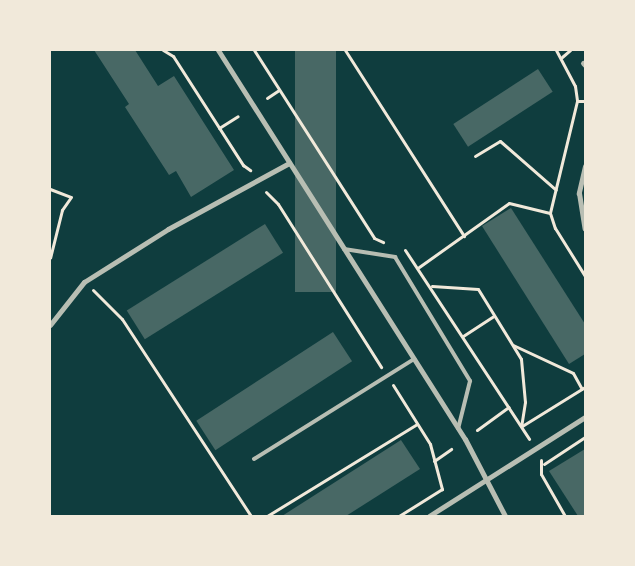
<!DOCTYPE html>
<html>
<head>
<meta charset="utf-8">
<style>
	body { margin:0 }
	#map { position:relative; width:635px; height:566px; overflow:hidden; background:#0f3d3e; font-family:"Asap Condensed",sans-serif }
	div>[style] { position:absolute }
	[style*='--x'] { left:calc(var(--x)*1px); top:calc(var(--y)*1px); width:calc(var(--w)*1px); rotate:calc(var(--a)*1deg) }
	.building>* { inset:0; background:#486865; transform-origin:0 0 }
	.path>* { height:3px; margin:-1.5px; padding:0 1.5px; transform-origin:1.5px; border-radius:1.5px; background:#f1e9da }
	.service>* { height:4px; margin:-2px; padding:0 2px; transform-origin:2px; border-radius:2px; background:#b8beb3 }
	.minor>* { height:5px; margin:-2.5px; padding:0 2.5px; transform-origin:2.5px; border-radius:2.5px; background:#b8beb3 }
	span { translate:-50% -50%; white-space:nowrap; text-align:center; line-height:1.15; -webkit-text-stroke:4px #f1e9da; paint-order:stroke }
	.frame { position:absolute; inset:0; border:51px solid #f1e9da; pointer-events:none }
</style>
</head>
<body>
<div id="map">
	<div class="building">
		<div style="clip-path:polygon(94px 50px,135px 50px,158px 86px,174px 76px,234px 170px,191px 197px,176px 171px,169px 175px,125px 107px,129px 104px)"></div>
		<div style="left:295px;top:50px;width:41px;height:242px"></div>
		<div style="left:538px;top:69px;width:27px;height:101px;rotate:57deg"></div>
		<div style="clip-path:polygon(511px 208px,585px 324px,585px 354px,569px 364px,482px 226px)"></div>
		<div style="left:265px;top:224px;width:34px;height:163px;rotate:58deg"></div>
		<div style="left:333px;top:332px;width:35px;height:163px;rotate:57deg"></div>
		<div style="clip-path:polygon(401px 440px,420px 469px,346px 516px,282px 516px)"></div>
		<div style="clip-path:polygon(585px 449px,585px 516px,578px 516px,549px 471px)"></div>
	</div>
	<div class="path">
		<div style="--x:163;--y:50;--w:12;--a:31"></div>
		<div style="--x:173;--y:56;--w:130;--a:57.3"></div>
		<div style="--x:243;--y:165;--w:9;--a:36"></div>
		<div style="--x:254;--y:50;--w:223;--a:57.4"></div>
		<div style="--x:374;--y:238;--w:10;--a:24"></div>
		<div style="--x:345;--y:50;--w:221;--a:57.4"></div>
		<div style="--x:556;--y:50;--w:41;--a:62.2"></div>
		<div style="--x:575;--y:86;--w:15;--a:82"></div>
		<div style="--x:577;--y:101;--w:115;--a:103.6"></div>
		<div style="--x:550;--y:213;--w:16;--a:72"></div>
		<div style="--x:555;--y:228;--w:57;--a:58"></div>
		<div style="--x:562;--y:57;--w:11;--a:-41"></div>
		<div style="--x:267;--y:98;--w:14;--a:-34"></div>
		<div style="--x:577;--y:101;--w:8;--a:0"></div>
		<div style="--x:219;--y:128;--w:22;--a:-32"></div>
		<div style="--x:475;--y:156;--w:29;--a:-31"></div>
		<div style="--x:500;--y:141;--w:74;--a:41.2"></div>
		<div style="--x:50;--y:189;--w:22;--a:21"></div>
		<div style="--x:71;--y:197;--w:16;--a:125"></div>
		<div style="--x:62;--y:210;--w:49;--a:104"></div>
		<div style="--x:266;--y:192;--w:17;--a:45"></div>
		<div style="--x:278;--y:204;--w:193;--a:57.7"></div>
		<div style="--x:405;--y:250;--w:226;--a:56.7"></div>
		<div style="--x:419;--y:267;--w:110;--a:-35.4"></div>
		<div style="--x:509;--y:203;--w:42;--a:13.7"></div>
		<div style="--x:432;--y:286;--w:46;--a:3.7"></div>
		<div style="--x:478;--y:289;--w:82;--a:58.4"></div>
		<div style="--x:521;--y:359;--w:43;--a:84.7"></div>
		<div style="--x:525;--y:402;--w:24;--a:99"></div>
		<div style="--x:93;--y:290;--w:41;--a:45"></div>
		<div style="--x:122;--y:319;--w:235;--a:56.8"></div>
		<div style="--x:463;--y:336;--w:37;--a:-33"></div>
		<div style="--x:513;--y:345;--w:66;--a:25"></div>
		<div style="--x:573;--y:373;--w:18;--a:61"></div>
		<div style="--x:393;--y:385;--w:70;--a:57.9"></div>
		<div style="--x:430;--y:444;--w:47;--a:75.1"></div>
		<div style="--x:442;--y:489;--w:51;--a:147.9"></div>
		<div style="--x:522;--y:426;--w:74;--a:-31.8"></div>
		<div style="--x:477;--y:430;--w:39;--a:-36"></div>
		<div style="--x:541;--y:460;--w:14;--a:90"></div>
		<div style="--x:541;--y:474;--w:48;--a:60.3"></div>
		<div style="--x:434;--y:461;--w:21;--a:-35"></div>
		<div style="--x:544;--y:464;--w:49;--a:-33.4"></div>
		<div style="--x:267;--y:516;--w:176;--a:-31.5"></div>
	</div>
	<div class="service">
		<div style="--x:344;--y:249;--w:52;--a:8.9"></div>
		<div style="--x:395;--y:257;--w:145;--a:58.8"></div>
		<div style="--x:470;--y:381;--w:49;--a:104"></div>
		<div style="--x:254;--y:459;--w:189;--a:-32"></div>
	</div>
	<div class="minor">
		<div style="--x:218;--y:50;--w:461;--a:57.6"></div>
		<div style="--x:465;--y:439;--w:87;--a:62.5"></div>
		<div style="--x:583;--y:63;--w:3;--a:45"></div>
		<div style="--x:585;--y:166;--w:28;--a:103"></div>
		<div style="--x:579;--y:193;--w:36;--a:81"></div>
		<div style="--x:50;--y:325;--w:55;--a:-51.7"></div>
		<div style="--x:84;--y:282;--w:99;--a:-32.2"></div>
		<div style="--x:168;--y:229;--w:138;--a:-28.6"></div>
		<div style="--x:429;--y:516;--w:185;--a:-32.4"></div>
	</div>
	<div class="frame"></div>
</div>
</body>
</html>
